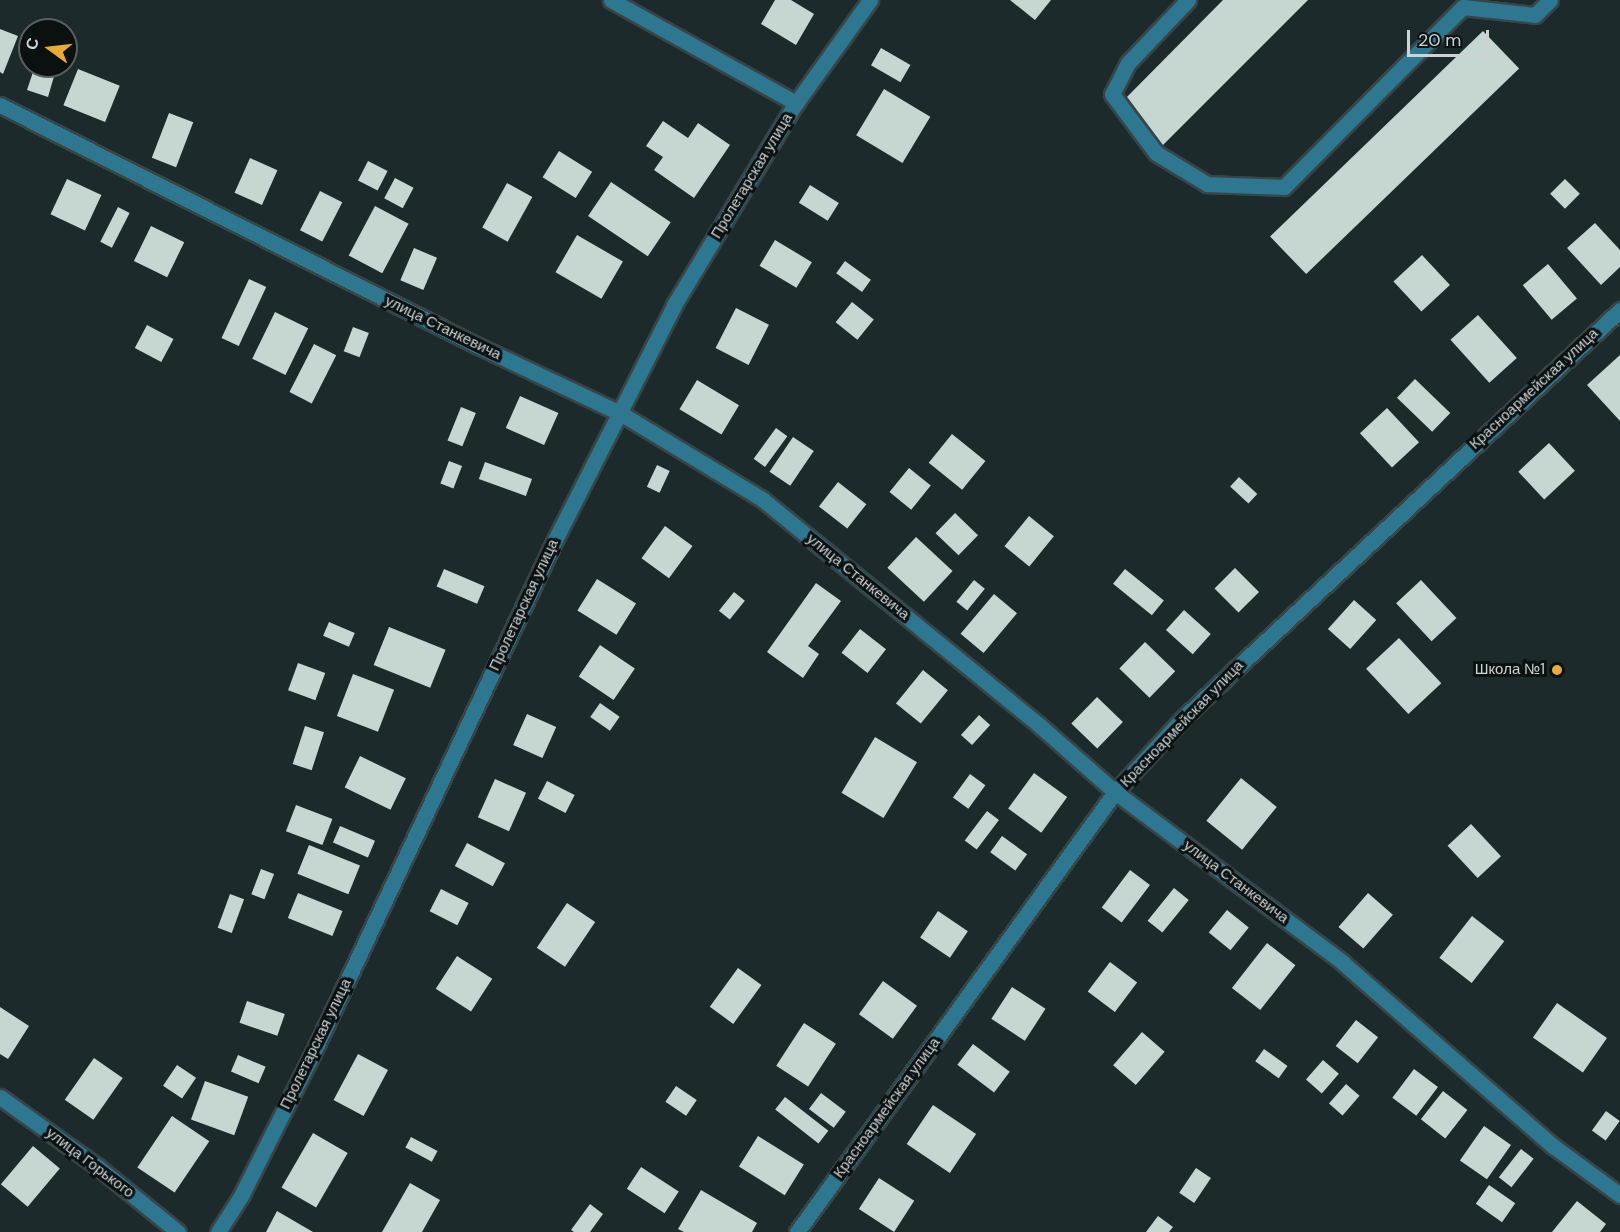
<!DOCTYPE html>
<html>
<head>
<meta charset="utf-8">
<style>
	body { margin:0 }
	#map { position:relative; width:1620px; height:1232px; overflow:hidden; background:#1c2a2b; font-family:"DM Sans",sans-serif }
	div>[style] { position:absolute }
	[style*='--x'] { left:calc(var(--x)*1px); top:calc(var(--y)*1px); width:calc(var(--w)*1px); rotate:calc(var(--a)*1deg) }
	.building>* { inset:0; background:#c6d7d2; transform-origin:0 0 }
	.roads { filter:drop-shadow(2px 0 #384546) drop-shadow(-2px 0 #384546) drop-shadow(0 2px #384546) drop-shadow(0 -2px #384546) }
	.minor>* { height:15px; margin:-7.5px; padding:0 7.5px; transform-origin:7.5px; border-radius:7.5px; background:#2d7791 }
	.dots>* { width:16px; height:16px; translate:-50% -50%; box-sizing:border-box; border:3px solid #0b1111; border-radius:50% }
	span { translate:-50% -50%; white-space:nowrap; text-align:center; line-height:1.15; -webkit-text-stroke:6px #0b1111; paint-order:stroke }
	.street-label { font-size:15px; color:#cbd3d4 }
	.poi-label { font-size:15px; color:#cbd3d4 }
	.right { translate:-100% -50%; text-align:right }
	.north { position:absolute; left:18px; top:18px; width:60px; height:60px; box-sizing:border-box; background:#0b1111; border:2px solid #585f5f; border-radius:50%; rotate:285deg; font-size:16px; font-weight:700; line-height:24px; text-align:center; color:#cbd3d4 }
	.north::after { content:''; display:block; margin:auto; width:21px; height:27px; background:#e8ab37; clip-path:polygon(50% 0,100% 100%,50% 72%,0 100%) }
	.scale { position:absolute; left:1407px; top:30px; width:82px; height:27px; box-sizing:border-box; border:3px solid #cbd3d4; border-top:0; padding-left:8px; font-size:18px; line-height:21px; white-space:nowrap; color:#cbd3d4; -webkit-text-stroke:4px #0b1111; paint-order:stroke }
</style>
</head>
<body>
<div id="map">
	<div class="building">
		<div style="clip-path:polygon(775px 0,791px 0,814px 14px,796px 45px,761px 24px)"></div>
		<div style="clip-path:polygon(1010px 0,1051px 0,1035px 20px)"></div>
		<div style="clip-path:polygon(1223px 0,1308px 0,1160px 148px,1118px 106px)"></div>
		<div style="clip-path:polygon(49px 22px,69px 28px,66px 37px,66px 30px,46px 30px)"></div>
		<div style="clip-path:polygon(0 29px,18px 36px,3px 74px,0 72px)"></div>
		<div style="left:1483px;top:31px;width:52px;height:296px;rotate:46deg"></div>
		<div style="left:881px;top:48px;width:34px;height:20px;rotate:30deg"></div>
		<div style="clip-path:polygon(35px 66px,57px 66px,48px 97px,27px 90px)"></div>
		<div style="left:78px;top:69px;width:45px;height:39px;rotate:22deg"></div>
		<div style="left:884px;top:89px;width:54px;height:54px;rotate:31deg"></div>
		<div style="left:169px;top:113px;width:26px;height:48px;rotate:21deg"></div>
		<div style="clip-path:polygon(663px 121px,688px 138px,698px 123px,730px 145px,694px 198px,654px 170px,663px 157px,646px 146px)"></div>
		<div style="left:559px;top:151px;width:39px;height:31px;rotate:32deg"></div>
		<div style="left:250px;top:158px;width:30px;height:38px;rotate:24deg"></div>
		<div style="left:368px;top:161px;width:22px;height:22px;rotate:27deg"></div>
		<div style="left:395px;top:178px;width:21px;height:23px;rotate:28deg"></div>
		<div style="left:67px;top:179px;width:38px;height:39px;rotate:25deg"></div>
		<div style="left:1565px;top:179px;width:21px;height:21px;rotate:45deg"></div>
		<div style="left:611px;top:182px;width:72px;height:41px;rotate:34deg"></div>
		<div style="left:507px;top:183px;width:29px;height:51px;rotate:29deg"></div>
		<div style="left:810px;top:185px;width:34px;height:21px;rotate:32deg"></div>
		<div style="left:320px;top:191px;width:25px;height:44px;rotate:27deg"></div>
		<div style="left:375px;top:206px;width:38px;height:56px;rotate:28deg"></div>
		<div style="left:118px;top:207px;width:13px;height:39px;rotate:27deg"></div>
		<div style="clip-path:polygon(1595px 223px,1620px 250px,1620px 267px,1601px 285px,1567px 248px)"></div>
		<div style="left:151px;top:226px;width:37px;height:39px;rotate:26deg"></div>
		<div style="left:577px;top:235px;width:53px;height:43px;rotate:30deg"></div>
		<div style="left:775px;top:240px;width:43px;height:30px;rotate:31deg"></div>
		<div style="left:414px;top:248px;width:25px;height:35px;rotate:23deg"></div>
		<div style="left:1422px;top:255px;width:41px;height:39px;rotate:47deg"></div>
		<div style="left:845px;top:261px;width:32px;height:15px;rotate:36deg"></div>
		<div style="left:1548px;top:264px;width:45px;height:33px;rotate:50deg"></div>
		<div style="left:249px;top:279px;width:19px;height:65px;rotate:25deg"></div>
		<div style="left:852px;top:302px;width:28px;height:26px;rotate:39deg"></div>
		<div style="left:736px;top:308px;width:37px;height:45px;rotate:27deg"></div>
		<div style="left:275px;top:312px;width:37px;height:52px;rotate:26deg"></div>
		<div style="left:1478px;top:315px;width:58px;height:37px;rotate:48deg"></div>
		<div style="left:147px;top:325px;width:30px;height:26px;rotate:28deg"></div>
		<div style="left:353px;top:327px;width:17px;height:26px;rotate:21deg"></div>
		<div style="left:314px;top:344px;width:25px;height:54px;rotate:27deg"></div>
		<div style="clip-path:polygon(1620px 355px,1620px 421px,1587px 385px)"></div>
		<div style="left:1415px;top:379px;width:49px;height:26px;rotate:44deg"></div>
		<div style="left:697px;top:380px;width:49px;height:34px;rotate:31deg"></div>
		<div style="left:520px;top:396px;width:42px;height:35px;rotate:24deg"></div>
		<div style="left:461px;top:407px;width:16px;height:36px;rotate:22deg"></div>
		<div style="left:1387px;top:408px;width:47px;height:37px;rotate:47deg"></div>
		<div style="left:776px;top:428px;width:14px;height:38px;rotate:36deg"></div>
		<div style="left:952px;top:434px;width:43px;height:37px;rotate:39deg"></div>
		<div style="left:793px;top:437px;width:25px;height:42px;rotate:34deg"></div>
		<div style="left:1549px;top:443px;width:38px;height:42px;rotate:47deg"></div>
		<div style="left:449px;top:461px;width:14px;height:24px;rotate:21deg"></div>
		<div style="left:485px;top:462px;width:50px;height:18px;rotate:20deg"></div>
		<div style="left:657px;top:465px;width:14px;height:24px;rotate:25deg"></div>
		<div style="left:909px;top:468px;width:28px;height:31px;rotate:39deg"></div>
		<div style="left:1239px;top:477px;width:25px;height:13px;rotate:43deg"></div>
		<div style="left:838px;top:482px;width:36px;height:31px;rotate:38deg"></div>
		<div style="left:955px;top:513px;width:32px;height:28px;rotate:44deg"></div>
		<div style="left:1029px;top:516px;width:32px;height:39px;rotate:39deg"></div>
		<div style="left:665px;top:526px;width:34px;height:40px;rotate:36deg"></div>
		<div style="left:916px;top:537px;width:50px;height:42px;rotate:43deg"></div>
		<div style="left:1235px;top:568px;width:34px;height:29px;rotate:45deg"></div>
		<div style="left:444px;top:569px;width:44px;height:19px;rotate:23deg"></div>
		<div style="left:1125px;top:569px;width:50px;height:19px;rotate:39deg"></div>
		<div style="left:597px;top:579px;width:46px;height:37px;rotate:32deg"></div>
		<div style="left:974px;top:580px;width:14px;height:28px;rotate:39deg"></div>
		<div style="left:1421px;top:580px;width:52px;height:34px;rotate:47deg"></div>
		<div style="clip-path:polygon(816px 583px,841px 601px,808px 646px,819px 654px,803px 678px,767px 652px)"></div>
		<div style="left:734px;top:592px;width:14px;height:24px;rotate:39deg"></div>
		<div style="left:994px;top:594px;width:30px;height:52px;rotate:40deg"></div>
		<div style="left:1354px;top:600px;width:30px;height:39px;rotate:42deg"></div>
		<div style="left:1184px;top:610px;width:36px;height:27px;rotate:42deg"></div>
		<div style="left:329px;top:622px;width:28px;height:15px;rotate:23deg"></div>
		<div style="left:389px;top:627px;width:61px;height:41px;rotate:22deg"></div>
		<div style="left:860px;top:629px;width:33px;height:30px;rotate:38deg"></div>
		<div style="left:1399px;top:638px;width:62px;height:45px;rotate:47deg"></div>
		<div style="left:1145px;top:642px;width:42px;height:37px;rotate:44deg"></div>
		<div style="left:600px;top:645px;width:42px;height:38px;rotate:34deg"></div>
		<div style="left:298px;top:663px;width:29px;height:29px;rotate:20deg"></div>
		<div style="left:923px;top:670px;width:32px;height:43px;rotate:39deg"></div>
		<div style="left:353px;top:674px;width:44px;height:45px;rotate:21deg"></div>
		<div style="left:1097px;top:697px;width:36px;height:37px;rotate:44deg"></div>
		<div style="left:600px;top:703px;width:24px;height:17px;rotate:35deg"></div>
		<div style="left:527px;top:714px;width:32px;height:34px;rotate:24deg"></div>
		<div style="left:979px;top:715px;width:15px;height:27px;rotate:42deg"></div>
		<div style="left:305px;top:726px;width:20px;height:40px;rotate:18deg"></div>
		<div style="left:875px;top:737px;width:49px;height:65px;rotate:31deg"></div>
		<div style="left:360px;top:756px;width:51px;height:35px;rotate:26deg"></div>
		<div style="left:1034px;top:773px;width:41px;height:44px;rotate:36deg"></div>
		<div style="left:970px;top:774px;width:19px;height:29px;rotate:36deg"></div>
		<div style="left:1241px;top:778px;width:46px;height:55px;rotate:39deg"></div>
		<div style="left:495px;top:779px;width:34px;height:42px;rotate:24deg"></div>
		<div style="left:547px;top:781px;width:31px;height:20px;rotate:27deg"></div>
		<div style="left:296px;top:805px;width:39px;height:28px;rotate:21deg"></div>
		<div style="left:987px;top:811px;width:15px;height:37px;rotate:37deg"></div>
		<div style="left:1471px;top:824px;width:44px;height:32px;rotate:47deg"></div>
		<div style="left:340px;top:826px;width:38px;height:18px;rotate:23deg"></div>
		<div style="left:1002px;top:836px;width:31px;height:20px;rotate:36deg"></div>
		<div style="left:467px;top:843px;width:43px;height:26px;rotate:28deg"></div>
		<div style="left:309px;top:845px;width:55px;height:31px;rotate:22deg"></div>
		<div style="left:261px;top:869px;width:14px;height:27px;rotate:21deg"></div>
		<div style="left:1130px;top:870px;width:25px;height:47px;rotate:37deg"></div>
		<div style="left:1174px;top:888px;width:19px;height:42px;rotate:39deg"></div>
		<div style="left:441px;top:889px;width:31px;height:25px;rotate:27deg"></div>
		<div style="left:298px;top:893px;width:48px;height:27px;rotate:22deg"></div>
		<div style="left:1368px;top:893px;width:33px;height:45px;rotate:41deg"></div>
		<div style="left:230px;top:894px;width:15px;height:36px;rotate:20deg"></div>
		<div style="left:567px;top:903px;width:34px;height:54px;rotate:34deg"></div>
		<div style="left:1227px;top:910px;width:28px;height:29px;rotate:39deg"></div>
		<div style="left:938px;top:911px;width:36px;height:32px;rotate:34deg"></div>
		<div style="left:1472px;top:916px;width:41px;height:53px;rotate:38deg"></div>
		<div style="left:1267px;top:943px;width:36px;height:57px;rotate:38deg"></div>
		<div style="left:457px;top:956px;width:42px;height:39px;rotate:33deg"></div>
		<div style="left:1110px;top:962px;width:34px;height:37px;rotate:37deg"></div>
		<div style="left:738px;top:968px;width:29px;height:48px;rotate:36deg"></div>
		<div style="left:883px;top:981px;width:42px;height:41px;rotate:36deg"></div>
		<div style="left:1012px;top:987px;width:40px;height:38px;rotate:33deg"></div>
		<div style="left:247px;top:1001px;width:40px;height:23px;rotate:19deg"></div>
		<div style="left:1557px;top:1003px;width:61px;height:42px;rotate:35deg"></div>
		<div style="clip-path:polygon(0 1007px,29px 1026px,8px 1059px,0 1054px)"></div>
		<div style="left:1356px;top:1020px;width:28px;height:33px;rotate:38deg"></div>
		<div style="left:804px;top:1023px;width:38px;height:51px;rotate:33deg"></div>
		<div style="left:1142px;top:1032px;width:30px;height:44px;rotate:41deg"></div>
		<div style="left:973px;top:1044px;width:46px;height:26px;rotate:37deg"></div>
		<div style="left:1264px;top:1049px;width:29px;height:15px;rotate:36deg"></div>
		<div style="left:358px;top:1054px;width:34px;height:52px;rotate:28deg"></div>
		<div style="left:238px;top:1055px;width:30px;height:18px;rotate:23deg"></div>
		<div style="left:94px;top:1058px;width:35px;height:51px;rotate:35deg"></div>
		<div style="left:1323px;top:1060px;width:21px;height:26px;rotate:41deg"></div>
		<div style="left:177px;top:1065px;width:23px;height:25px;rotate:34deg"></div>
		<div style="left:1414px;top:1069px;width:30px;height:36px;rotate:37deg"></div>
		<div style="left:205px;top:1081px;width:46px;height:41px;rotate:20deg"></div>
		<div style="left:1346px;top:1084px;width:18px;height:26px;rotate:41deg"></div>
		<div style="left:676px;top:1086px;width:25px;height:19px;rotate:34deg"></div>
		<div style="left:1443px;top:1091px;width:31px;height:36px;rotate:38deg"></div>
		<div style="left:821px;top:1093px;width:31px;height:20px;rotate:37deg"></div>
		<div style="left:785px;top:1097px;width:55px;height:16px;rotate:38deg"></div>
		<div style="left:933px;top:1105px;width:52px;height:47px;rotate:34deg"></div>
		<div style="left:1606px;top:1111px;width:17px;height:24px;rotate:36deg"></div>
		<div style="left:172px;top:1116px;width:45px;height:62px;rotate:34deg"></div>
		<div style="left:1484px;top:1126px;width:33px;height:42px;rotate:35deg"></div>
		<div style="left:313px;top:1133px;width:40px;height:63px;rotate:30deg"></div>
		<div style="left:758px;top:1136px;width:54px;height:36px;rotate:32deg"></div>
		<div style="left:411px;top:1137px;width:30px;height:12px;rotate:28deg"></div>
		<div style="left:33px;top:1146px;width:35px;height:50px;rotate:40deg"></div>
		<div style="left:1521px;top:1149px;width:16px;height:36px;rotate:38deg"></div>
		<div style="left:641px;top:1167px;width:45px;height:26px;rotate:33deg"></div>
		<div style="left:1196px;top:1168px;width:18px;height:30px;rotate:34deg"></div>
		<div style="left:879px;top:1178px;width:42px;height:37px;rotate:33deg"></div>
		<div style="clip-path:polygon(410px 1183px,440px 1200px,422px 1232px,382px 1232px)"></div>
		<div style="left:1489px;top:1185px;width:32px;height:23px;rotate:35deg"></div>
		<div style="clip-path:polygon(701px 1190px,757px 1223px,752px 1232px,684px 1232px,678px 1229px)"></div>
		<div style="clip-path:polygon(1577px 1201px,1606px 1224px,1600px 1232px,1552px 1232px)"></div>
		<div style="clip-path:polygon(590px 1204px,603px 1214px,590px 1232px,574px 1232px,571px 1230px)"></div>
		<div style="clip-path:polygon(277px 1211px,313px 1232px,266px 1232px)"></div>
		<div style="clip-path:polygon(1158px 1216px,1173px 1227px,1169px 1232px,1146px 1232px)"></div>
	</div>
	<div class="roads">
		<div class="minor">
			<div style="--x:611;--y:0;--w:212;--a:29.1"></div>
			<div style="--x:1188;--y:0;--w:87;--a:133.6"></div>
			<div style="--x:1128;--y:63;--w:35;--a:117"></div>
			<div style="--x:1112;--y:94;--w:74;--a:53.3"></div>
			<div style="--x:1156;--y:153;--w:60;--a:31.3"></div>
			<div style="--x:1207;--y:184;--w:77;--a:2.2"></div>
			<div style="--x:1284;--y:187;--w:254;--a:-45.2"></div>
			<div style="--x:1463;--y:7;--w:72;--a:6.3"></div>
			<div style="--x:1535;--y:15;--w:21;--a:-45"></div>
			<div style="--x:0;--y:105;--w:533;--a:26.76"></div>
			<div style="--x:476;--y:345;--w:159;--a:25.3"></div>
			<div style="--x:620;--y:413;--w:166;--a:31.2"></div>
			<div style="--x:762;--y:499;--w:356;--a:39.2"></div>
			<div style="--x:1038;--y:724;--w:103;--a:41.4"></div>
			<div style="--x:1115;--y:792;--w:284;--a:36.8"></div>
			<div style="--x:1342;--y:962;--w:280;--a:41.1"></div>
			<div style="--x:1553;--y:1146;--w:83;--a:36.2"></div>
			<div style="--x:0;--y:1097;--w:120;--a:35.5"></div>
			<div style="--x:98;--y:1167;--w:103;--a:39.1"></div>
			<div style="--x:218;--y:1232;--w:43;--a:-57.4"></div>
			<div style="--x:241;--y:1196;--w:160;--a:-63.3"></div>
			<div style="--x:313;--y:1053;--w:567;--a:-64.75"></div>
			<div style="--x:555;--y:540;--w:263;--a:-63.1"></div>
			<div style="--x:674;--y:305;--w:236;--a:-58.9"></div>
			<div style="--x:796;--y:103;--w:127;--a:-54.3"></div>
			<div style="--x:797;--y:1232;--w:543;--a:-54.14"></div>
			<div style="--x:1115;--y:792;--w:100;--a:-47.4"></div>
			<div style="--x:1183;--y:718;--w:598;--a:-43.03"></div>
		</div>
	</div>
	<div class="dots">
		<div style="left:1557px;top:670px;background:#e8ab37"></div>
	</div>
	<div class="street-label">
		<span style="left:752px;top:176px;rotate:-59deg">Пролетарская улица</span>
		<span style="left:443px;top:328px;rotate:26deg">улица Станкевича</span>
		<span style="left:1534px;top:389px;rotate:-43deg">Красноармейская улица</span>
		<span style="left:858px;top:577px;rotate:39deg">улица Станкевича</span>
		<span style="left:524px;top:605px;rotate:-65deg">Пролетарская улица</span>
		<span style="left:1182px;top:724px;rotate:-46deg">Красноармейская улица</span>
		<span style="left:1236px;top:882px;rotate:37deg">улица Станкевича</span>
		<span style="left:316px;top:1044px;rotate:-64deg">Пролетарская улица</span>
		<span style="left:887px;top:1108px;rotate:-54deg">Красноармейская улица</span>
		<span style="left:90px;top:1163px;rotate:37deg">улица Горького</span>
	</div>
	<div class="poi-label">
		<span class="right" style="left:1545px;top:670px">Школа №1</span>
	</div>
	<div class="north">С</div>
	<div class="scale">20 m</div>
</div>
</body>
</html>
